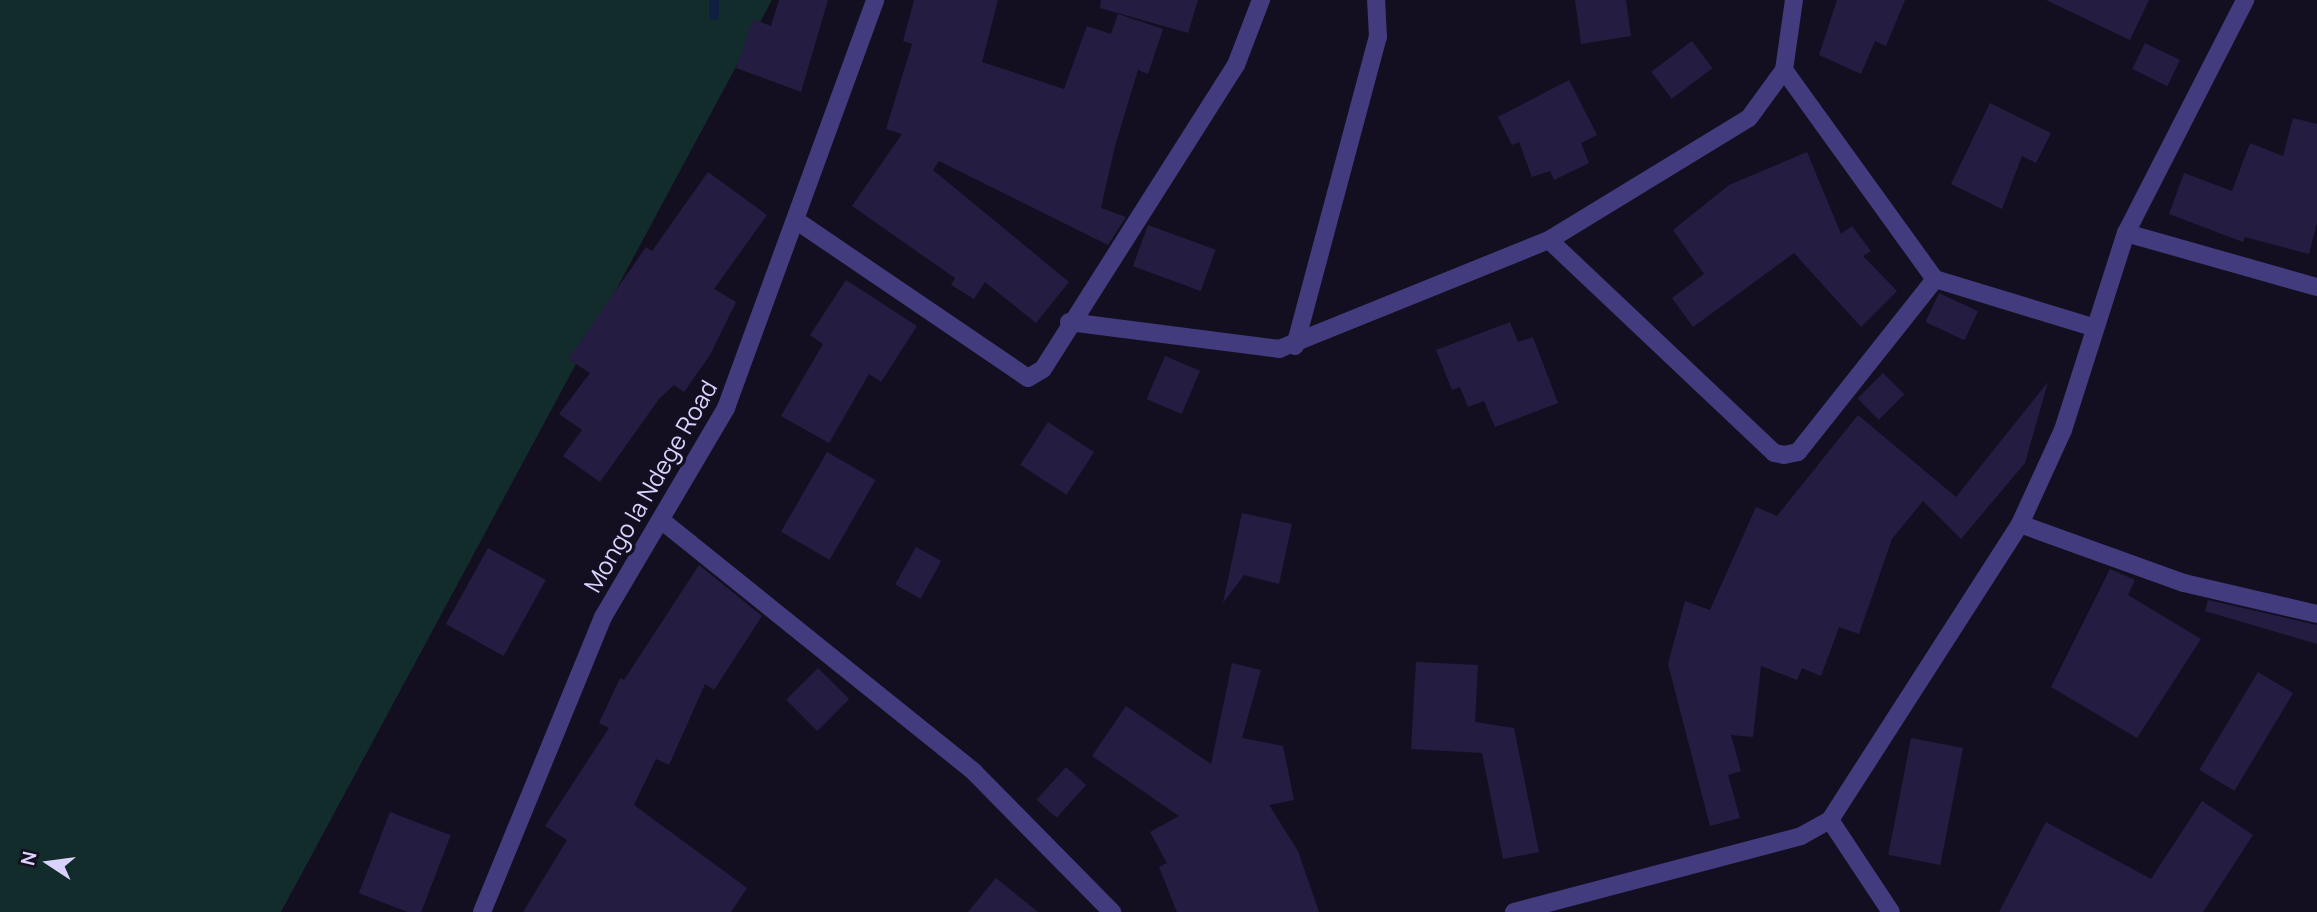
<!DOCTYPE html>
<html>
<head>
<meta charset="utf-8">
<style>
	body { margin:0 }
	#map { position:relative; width:2317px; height:912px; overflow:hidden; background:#130f21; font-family:Manrope,sans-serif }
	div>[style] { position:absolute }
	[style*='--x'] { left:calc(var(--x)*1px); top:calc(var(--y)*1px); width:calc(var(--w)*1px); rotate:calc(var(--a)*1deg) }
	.green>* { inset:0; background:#122b2b }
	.stream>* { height:10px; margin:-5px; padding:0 5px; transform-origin:5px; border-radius:5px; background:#0e1f41 }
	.building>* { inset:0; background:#251c41; transform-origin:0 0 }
	.minor>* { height:18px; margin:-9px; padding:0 9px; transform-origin:9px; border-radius:9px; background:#423c7e }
	.tertiary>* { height:18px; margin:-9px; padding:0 9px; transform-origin:9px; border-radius:9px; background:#423c7e }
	span { translate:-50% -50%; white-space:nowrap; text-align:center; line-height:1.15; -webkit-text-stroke:7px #130f21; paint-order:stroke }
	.street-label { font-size:24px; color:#d8d2fc }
	.north { position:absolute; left:14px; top:828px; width:70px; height:70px; -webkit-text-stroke:5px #130f21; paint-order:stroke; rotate:283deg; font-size:19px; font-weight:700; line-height:28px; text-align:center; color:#d8d2fc }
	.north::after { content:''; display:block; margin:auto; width:24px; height:32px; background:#d8d2fc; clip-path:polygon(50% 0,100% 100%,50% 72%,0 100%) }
</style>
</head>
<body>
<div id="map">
	<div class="green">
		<div style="clip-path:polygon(0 0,772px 0,281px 912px,0 912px)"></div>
	</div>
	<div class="stream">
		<div style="--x:714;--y:0;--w:15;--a:90"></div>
	</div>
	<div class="building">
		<div style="clip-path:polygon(779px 0,828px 0,801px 92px,736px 68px,753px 19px,771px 26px)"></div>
		<div style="clip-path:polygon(914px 0,998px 0,982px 62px,1064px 89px,1087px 26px,1111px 34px,1118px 14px,1163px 29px,1148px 74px,1138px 70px,1115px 146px,1101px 208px,1126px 217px,1108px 245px,939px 161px,933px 170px,1069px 282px,1036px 323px,985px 282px,974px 299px,951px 285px,955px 278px,852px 206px,902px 134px,886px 129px,912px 44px,903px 41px)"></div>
		<div style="clip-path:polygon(1101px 0,1198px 0,1188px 33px,1100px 8px)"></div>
		<div style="clip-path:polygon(1575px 0,1626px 0,1631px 36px,1581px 44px)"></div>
		<div style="clip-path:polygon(1837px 0,1905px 0,1886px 46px,1875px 41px,1861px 74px,1819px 55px)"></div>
		<div style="clip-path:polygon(2046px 0,2149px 0,2130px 40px)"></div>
		<div style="left:1692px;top:41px;width:34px;height:51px;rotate:53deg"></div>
		<div style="left:2145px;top:43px;width:39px;height:29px;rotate:26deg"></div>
		<div style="clip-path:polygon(1569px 80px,1597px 135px,1581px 143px,1589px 163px,1554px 180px,1550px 171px,1532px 177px,1519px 142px,1512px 145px,1498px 117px)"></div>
		<div style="clip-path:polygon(1990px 103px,2051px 133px,2036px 163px,2022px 156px,2002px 209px,1951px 184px)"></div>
		<div style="clip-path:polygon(2293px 118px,2317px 124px,2317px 223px,2309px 254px,2245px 237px,2243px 242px,2169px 214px,2184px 173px,2232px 191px,2250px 143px,2283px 156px)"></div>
		<div style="clip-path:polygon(1807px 152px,1841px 234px,1852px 226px,1871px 251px,1863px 256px,1897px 291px,1861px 327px,1794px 253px,1693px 327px,1672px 298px,1704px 274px,1673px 230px,1729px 185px)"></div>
		<div style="clip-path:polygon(708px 172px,767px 215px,714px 289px,736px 302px,710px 355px,684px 392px,674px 385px,659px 399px,600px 482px,563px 456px,582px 430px,559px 414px,590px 373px,568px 359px,646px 247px,652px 251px)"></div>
		<div style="left:1148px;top:225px;width:72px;height:44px;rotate:20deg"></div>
		<div style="clip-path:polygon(846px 280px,917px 326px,881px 382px,869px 374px,829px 443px,781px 416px,823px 344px,810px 335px)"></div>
		<div style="left:1939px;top:293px;width:43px;height:32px;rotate:25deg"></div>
		<div style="clip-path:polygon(1510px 322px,1518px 342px,1533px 337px,1558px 403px,1495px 427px,1484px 401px,1468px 407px,1460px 387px,1452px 390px,1436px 350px)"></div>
		<div style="left:1165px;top:356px;width:38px;height:47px;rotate:23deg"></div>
		<div style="left:1883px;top:373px;width:30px;height:36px;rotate:45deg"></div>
		<div style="clip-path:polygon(2048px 382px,2025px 463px,1961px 539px,1923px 501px,1892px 539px,1859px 634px,1839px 627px,1821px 676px,1802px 668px,1797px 680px,1761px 666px,1753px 737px,1731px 735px,1741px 771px,1728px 775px,1740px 818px,1710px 826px,1668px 664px,1685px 601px,1710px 610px,1756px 507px,1777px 516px,1858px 415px,1956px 497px)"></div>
		<div style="left:1048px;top:422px;width:55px;height:51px;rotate:33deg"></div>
		<div style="left:827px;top:452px;width:56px;height:92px;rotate:30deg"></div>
		<div style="clip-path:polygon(1242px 513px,1292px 524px,1279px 584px,1244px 575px,1223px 603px)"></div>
		<div style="left:916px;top:547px;width:29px;height:43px;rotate:29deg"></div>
		<div style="left:488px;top:548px;width:66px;height:87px;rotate:29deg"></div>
		<div style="clip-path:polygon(699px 565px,762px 616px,714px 690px,705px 684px,669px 765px,656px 759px,634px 805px,747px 888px,731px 912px,523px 912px,567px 840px,545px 826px,609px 728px,599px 723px,620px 678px,624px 680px)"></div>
		<div style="clip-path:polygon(2110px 569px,2135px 580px,2128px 595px,2201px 639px,2137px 738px,2051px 687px)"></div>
		<div style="clip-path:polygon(2208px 600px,2317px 625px,2317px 644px,2205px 611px)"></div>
		<div style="clip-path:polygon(1416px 662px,1478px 665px,1475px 722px,1514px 728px,1539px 852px,1503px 859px,1482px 753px,1411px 749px)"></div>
		<div style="clip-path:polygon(1232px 663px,1261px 670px,1242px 738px,1283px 746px,1294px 800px,1269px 805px,1298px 851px,1319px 912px,1177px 912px,1159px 867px,1167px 863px,1150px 832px,1179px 816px,1092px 756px,1126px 706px,1211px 764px)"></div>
		<div style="left:818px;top:668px;width:44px;height:45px;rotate:45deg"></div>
		<div style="left:2258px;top:672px;width:41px;height:114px;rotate:31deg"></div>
		<div style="left:1911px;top:738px;width:53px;height:119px;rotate:11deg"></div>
		<div style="left:1066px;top:767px;width:27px;height:44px;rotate:42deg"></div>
		<div style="clip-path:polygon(2202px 801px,2253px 835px,2203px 912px,1999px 912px,2046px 822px,2151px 879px)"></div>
		<div style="left:390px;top:812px;width:65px;height:87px;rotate:21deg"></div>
		<div style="clip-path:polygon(996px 878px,1038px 912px,968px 912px)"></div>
	</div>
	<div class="minor">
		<div style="--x:1784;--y:70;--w:258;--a:54.2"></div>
		<div style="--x:1935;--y:279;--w:164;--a:17"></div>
		<div style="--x:797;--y:221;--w:279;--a:34.2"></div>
		<div style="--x:1028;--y:378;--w:17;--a:-31"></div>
		<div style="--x:1043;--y:369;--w:360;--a:-57.6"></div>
		<div style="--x:1236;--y:65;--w:70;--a:-69"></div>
		<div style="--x:2126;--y:233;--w:198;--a:15.8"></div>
		<div style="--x:1549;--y:240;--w:310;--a:43.4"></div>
		<div style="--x:1774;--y:453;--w:10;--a:11"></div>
		<div style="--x:1784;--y:455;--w:14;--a:-12"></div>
		<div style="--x:1798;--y:452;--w:221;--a:-51.6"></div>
		<div style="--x:1069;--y:322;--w:212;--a:7.3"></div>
		<div style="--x:1279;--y:349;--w:291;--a:-22"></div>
		<div style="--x:1549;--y:240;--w:234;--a:-31.4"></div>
		<div style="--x:1749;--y:118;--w:59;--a:-53.9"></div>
		<div style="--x:1784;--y:70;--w:71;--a:-81.9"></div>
		<div style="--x:1295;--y:346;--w:320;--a:-75"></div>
		<div style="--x:1378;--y:37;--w:37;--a:-93"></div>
		<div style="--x:661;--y:520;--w:402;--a:38.8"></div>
		<div style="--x:974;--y:772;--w:197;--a:45.4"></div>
		<div style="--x:2020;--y:524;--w:174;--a:19.8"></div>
		<div style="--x:2184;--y:583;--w:137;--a:13.1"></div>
		<div style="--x:1830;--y:820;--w:110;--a:56.5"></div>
		<div style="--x:1514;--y:912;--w:297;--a:-14.8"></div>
		<div style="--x:1801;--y:836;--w:33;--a:-29"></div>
		<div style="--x:1830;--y:820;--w:352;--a:-57.3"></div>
		<div style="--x:2020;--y:524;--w:103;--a:-65.4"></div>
		<div style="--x:2063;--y:430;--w:207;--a:-72.3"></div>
		<div style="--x:2126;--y:233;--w:262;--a:-62.9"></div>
	</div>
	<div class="tertiary">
		<div style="--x:482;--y:912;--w:319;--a:-67.7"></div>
		<div style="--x:603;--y:617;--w:243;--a:-59.5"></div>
		<div style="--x:726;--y:408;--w:434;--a:-69.9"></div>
	</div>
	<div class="street-label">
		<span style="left:650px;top:486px;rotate:-60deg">Mongo la Ndege Road</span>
	</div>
	<div class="north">N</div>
</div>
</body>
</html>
